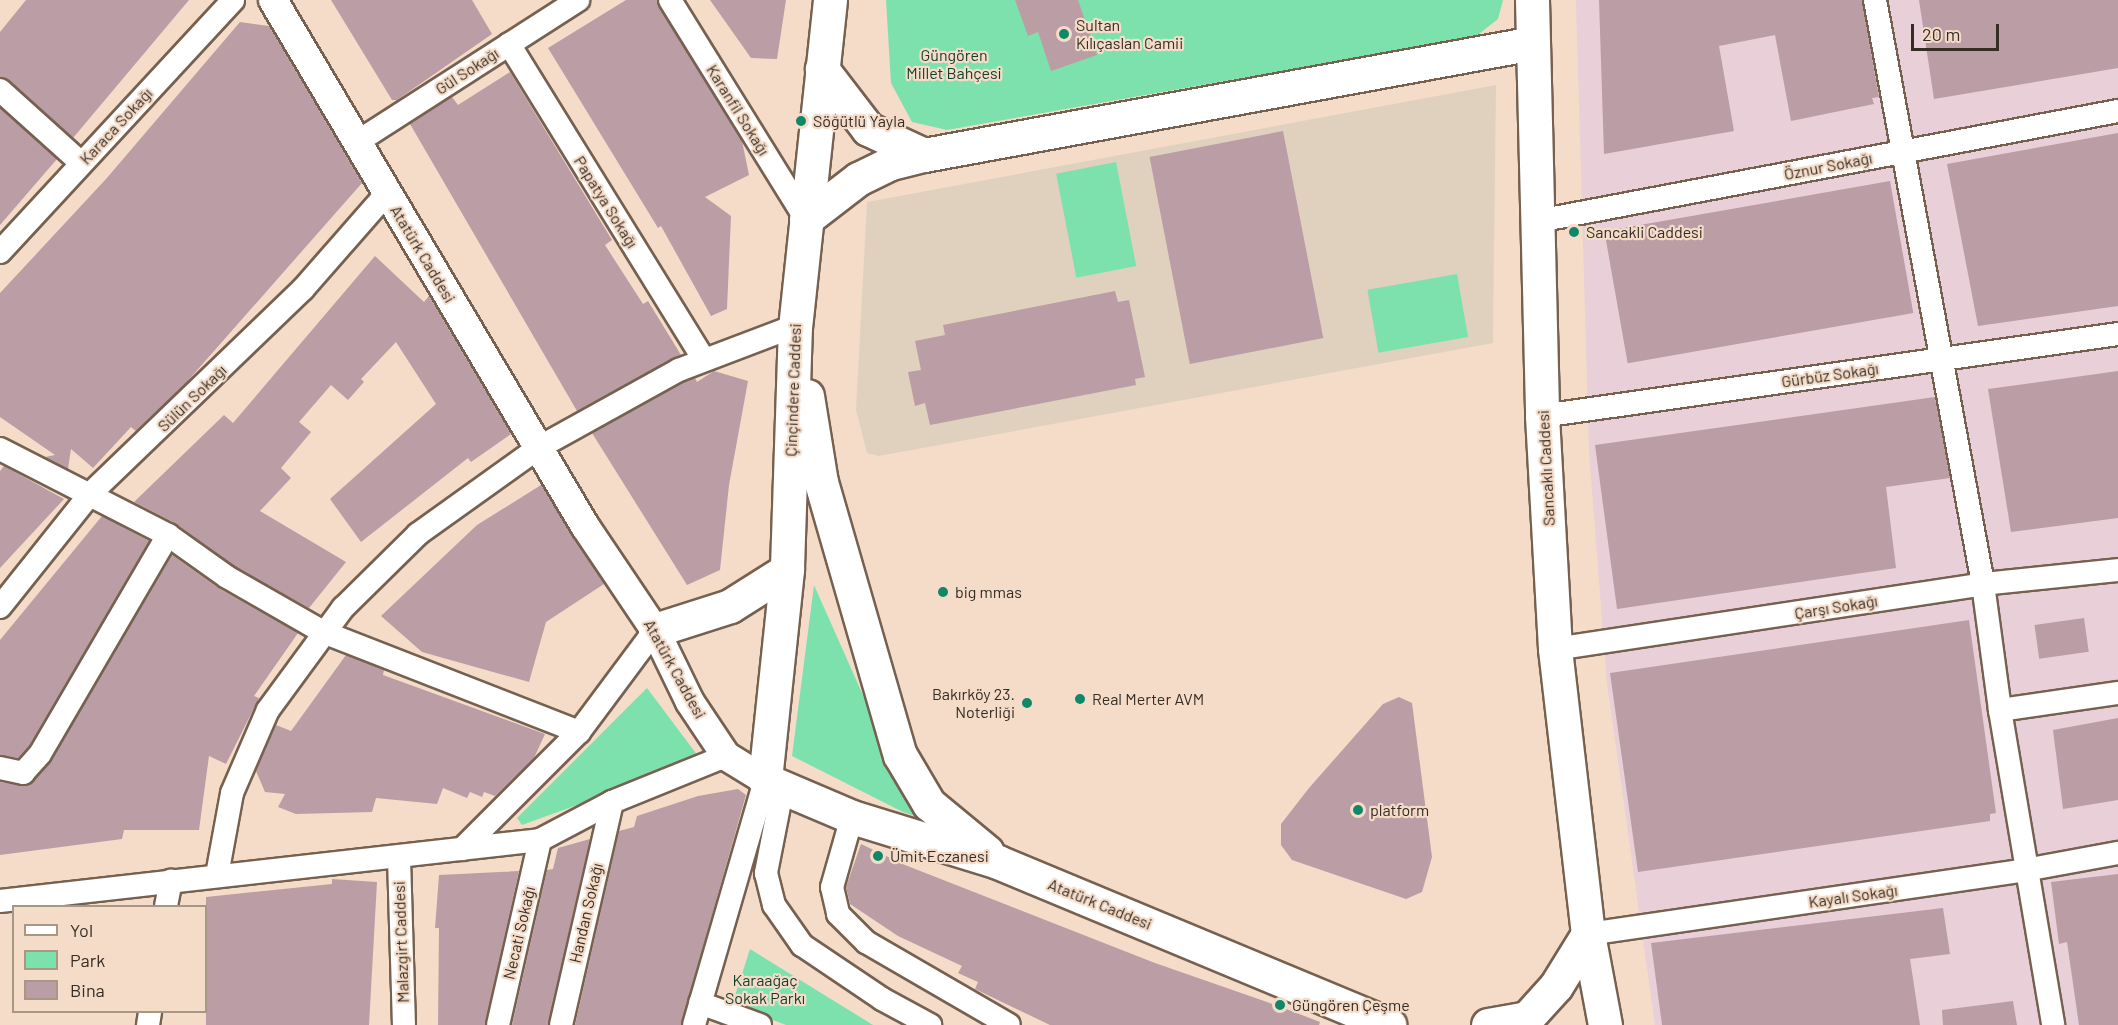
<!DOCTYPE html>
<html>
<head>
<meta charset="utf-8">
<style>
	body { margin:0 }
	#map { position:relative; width:2118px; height:1025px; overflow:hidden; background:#f4dcc8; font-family:Barlow,sans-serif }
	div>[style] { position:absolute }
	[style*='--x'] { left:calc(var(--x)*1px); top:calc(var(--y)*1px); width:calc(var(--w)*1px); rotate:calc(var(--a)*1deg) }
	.industrial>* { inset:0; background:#e8cfd8 }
	.education>* { inset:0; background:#e0d1bf }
	.green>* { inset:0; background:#7de1ae; transform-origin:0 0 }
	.building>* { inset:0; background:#bb9da5; transform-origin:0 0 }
	.roads { filter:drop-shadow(2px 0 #766150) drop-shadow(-2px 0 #766150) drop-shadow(0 2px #766150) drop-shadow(0 -2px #766150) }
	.minor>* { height:22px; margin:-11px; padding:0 11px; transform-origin:11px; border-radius:11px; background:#fff }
	.tertiary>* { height:28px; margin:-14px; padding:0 14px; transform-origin:14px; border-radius:14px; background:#fff }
	.secondary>* { height:33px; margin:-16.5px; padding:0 16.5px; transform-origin:16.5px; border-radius:16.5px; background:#fff }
	.dots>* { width:16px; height:16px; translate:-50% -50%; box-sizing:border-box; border:3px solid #f4dcc8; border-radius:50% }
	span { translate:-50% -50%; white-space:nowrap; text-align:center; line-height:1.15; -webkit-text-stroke:4.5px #f4dcc8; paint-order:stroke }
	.poi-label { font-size:16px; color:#352c24 }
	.left { translate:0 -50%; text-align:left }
	.right { translate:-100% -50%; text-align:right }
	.park-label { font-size:16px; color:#103d29 }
	.street-label { font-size:16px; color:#352c24 }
	.legend { position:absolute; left:12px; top:905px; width:195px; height:108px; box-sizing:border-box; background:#f4dcc8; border:2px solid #a89686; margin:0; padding:8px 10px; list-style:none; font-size:18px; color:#352c24 }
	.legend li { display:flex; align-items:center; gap:12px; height:30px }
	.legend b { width:30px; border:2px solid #a89686 }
	.scale { position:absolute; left:1911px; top:24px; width:88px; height:27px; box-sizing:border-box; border:3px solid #352c24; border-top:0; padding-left:8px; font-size:18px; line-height:21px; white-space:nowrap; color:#352c24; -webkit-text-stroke:4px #f4dcc8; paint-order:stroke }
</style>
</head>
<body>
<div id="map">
	<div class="industrial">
		<div style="clip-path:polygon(1576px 0,2118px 0,2118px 1025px,1655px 1025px,1607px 683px,1589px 452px)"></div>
	</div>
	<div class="education">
		<div style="clip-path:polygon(1496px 85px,1493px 343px,879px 456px,867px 453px,856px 410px,867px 202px)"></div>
	</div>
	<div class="green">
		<div style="clip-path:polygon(886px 0,1503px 0,1498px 19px,1475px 37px,947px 130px,912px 122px,891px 83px)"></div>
		<div style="left:1116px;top:162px;width:106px;height:61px;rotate:79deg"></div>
		<div style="left:1457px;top:274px;width:64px;height:91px;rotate:80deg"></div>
		<div style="clip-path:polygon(814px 585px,882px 738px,932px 822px,903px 812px,792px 756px)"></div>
		<div style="clip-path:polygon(647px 688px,701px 760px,522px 825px,517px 818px)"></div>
		<div style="clip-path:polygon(750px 949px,873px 1025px,786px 1025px,732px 1005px)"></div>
	</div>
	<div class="building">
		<div style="clip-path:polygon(26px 0,189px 0,73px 138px,9px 80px,0 77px,0 32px)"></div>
		<div style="clip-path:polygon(331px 0,472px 0,492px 34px,397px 100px,392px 100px)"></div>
		<div style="clip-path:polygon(626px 0,657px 0,742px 141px,749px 175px,705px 197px,731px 216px,727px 309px,711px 316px,661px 226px,658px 228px,548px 48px)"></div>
		<div style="clip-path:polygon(710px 0,786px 0,777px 59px,751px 58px)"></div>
		<div style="clip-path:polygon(1015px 0,1078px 0,1097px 55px,1051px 71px,1038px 32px,1028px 36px)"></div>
		<div style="clip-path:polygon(1599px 0,1862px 0,1879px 97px,1872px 98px,1874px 104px,1791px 121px,1775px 35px,1719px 46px,1734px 131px,1604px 154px)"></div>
		<div style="clip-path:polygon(1919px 0,2118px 0,2118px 68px,1934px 99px)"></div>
		<div style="clip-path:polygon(240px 22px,269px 26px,362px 183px,185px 384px,136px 431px,131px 427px,93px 468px,71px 449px,68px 469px,45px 457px,55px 455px,0 417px,0 293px,106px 179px)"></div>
		<div style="clip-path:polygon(510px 72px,612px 240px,605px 245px,643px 304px,648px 301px,681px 355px,577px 411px,410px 124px,452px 97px,458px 105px)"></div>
		<div style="clip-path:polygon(0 108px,57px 159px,0 225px)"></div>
		<div style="left:1283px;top:131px;width:211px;height:136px;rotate:79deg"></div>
		<div style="clip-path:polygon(2118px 133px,2118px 306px,1978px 326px,1947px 164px)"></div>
		<div style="left:1890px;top:181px;width:134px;height:290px;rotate:80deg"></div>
		<div style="clip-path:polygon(375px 256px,424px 302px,429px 296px,511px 434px,471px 462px,468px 458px,361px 542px,330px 499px,436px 404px,396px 342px,361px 379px,364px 382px,348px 400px,331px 385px,299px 422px,311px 432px,281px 468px,291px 478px,260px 511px,346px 562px,309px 608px,234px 566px,175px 523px,134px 502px,224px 415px,233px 423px)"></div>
		<div style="clip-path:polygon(1115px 291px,1118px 302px,1129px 300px,1145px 377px,1135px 379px,1136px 385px,930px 425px,925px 403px,915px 406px,908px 372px,921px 370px,915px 341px,945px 335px,943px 325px)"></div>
		<div style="clip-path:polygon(714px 371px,748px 381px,729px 485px,720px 570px,687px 585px,592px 433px,685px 382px,695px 378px,697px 382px)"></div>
		<div style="clip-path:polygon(2118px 371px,2118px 518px,2011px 532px,1988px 389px)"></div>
		<div style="clip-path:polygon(1935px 397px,1950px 478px,1886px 487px,1896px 568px,1617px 609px,1595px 445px)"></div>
		<div style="clip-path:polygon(4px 466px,64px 499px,0 568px,0 471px)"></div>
		<div style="clip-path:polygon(541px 485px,604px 584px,546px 622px,529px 682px,422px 652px,381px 616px,477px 525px)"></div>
		<div style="clip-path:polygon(102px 516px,149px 541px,29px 746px,18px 758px,0 755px,0 640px)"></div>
		<div style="clip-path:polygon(172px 555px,220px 589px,298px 633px,254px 696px,259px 698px,226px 764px,209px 756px,199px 830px,124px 830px,122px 839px,0 855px,0 782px,28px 786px,50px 763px)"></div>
		<div style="left:2084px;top:618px;width:34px;height:50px;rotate:82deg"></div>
		<div style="clip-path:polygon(1969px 620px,1996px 813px,1990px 814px,1990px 821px,1638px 872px,1610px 673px)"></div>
		<div style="clip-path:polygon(346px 655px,384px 670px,383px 675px,545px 734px,534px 758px,495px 796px,484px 792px,482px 797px,470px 792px,467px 798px,443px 788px,437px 804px,376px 798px,372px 812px,296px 814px,278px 807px,285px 794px,265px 792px,256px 771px,276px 725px,291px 731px)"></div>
		<div style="clip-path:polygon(1399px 697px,1412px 703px,1432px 857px,1422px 892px,1406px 899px,1292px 860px,1281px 845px,1281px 824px,1309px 788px,1383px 704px)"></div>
		<div style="clip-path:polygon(2118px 718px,2118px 800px,2063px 809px,2053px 730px)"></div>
		<div style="clip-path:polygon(738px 789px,746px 795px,681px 1025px,575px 1025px,619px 831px,634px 827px,637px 816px,698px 796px)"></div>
		<div style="clip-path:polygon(590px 839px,548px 1025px,512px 1025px,547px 870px,553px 869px,558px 848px)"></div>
		<div style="clip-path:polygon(861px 844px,905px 865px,1155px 963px,1281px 1007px,1320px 1022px,1319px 1025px,1050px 1025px,975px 989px,978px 982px,958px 973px,962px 966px,898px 936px,850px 904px,846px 887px)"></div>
		<div style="clip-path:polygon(519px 871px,485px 1025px,438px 1025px,439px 928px,435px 928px,439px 875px)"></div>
		<div style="clip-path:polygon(2118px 874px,2118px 1025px,2079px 1025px,2067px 942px,2059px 944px,2051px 882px)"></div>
		<div style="clip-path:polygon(332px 879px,377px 882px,369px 1025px,206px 1025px,206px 897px,332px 884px)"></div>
		<div style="clip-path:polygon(1943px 908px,1950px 954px,1910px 959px,1920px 1025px,1662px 1025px,1651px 943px)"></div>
		<div style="clip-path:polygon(2013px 1001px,2017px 1025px,1943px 1025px,1942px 1010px)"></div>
	</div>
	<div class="roads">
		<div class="minor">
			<div style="--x:670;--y:0;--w:258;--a:58.2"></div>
			<div style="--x:1875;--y:0;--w:594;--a:79.52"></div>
			<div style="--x:1983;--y:584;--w:127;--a:82.3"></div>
			<div style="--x:2000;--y:710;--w:319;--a:80.4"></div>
			<div style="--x:509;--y:44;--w:371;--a:58.3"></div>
			<div style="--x:0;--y:90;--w:109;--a:42"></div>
			<div style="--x:357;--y:142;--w:263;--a:-32.7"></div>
			<div style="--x:1538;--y:221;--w:590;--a:-10.74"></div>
			<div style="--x:0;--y:252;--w:343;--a:-47.2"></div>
			<div style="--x:1542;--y:416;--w:582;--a:-8.1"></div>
			<div style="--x:0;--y:449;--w:189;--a:27.1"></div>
			<div style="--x:168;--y:535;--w:72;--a:35.4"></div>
			<div style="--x:227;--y:577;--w:111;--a:29.8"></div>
			<div style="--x:323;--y:632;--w:275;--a:21.3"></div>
			<div style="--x:0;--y:607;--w:146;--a:-51.4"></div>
			<div style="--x:91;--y:493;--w:294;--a:-43.9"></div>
			<div style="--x:303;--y:289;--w:128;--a:-48.8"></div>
			<div style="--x:1555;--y:649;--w:433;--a:-8.6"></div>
			<div style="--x:1983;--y:584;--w:136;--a:-5.9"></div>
			<div style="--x:2000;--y:710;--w:119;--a:-8.2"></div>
			<div style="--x:0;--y:768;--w:24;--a:12"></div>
			<div style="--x:23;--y:773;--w:25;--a:-48"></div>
			<div style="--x:40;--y:754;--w:254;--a:-59.7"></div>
			<div style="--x:783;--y:786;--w:89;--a:101.1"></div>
			<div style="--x:766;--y:873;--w:33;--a:76"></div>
			<div style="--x:774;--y:905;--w:49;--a:55"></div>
			<div style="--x:802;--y:945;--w:97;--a:34"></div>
			<div style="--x:882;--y:999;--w:55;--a:28.4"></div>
			<div style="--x:852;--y:817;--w:73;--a:105.9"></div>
			<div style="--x:832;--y:887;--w:28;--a:77"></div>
			<div style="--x:838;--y:914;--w:40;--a:45"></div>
			<div style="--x:866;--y:942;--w:165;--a:30.1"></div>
			<div style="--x:462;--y:849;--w:165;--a:-45"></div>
			<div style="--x:579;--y:732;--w:127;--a:-53.3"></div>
			<div style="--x:399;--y:858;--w:167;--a:88.3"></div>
			<div style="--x:217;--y:875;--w:83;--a:-79.6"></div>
			<div style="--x:232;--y:793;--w:90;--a:-66.6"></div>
			<div style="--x:268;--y:710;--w:127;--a:-53.7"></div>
			<div style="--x:343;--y:608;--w:105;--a:-44.6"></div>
			<div style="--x:418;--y:534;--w:148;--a:-35.6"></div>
			<div style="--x:538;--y:448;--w:161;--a:-29"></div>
			<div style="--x:679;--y:370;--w:124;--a:-20.8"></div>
			<div style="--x:0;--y:901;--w:543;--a:-6.44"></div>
			<div style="--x:540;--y:840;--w:81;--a:-27.8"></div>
			<div style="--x:612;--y:802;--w:123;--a:-22"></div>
			<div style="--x:166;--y:906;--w:26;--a:-79"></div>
			<div style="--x:1588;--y:934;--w:442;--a:-8.3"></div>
			<div style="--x:2025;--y:870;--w:95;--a:-10.4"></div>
			<div style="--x:700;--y:1003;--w:64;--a:20.1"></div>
			<div style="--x:148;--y:1025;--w:13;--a:-81"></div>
			<div style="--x:498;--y:1025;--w:190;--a:-77.2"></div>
			<div style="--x:561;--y:1025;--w:229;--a:-77.1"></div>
			<div style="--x:694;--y:1025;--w:255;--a:-73.8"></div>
		</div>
		<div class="tertiary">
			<div style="--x:273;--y:0;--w:612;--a:59.33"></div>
			<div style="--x:585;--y:526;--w:125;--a:56.1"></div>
			<div style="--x:655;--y:630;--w:80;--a:64.1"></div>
			<div style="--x:690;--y:702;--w:65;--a:56.3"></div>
			<div style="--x:726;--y:756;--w:46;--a:31.6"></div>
		</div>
		<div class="secondary">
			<div style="--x:830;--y:0;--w:328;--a:96.1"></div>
			<div style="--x:795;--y:326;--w:244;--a:91.9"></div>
			<div style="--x:787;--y:570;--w:211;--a:96"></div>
			<div style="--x:765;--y:780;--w:95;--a:23"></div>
			<div style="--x:852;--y:817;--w:153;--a:17.1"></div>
			<div style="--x:998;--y:862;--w:424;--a:22.6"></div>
			<div style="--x:1532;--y:0;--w:416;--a:88.6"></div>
			<div style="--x:1542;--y:416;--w:233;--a:86.8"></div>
			<div style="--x:1555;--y:649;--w:287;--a:83.4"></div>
			<div style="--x:1588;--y:934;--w:93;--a:79.4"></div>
			<div style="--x:924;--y:155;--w:619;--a:-10.42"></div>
			<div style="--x:806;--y:219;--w:66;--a:-37.6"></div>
			<div style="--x:858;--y:179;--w:37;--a:-26"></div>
			<div style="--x:891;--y:163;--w:34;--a:-14"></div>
			<div style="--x:924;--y:155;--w:62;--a:-155.1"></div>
			<div style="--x:868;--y:129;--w:76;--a:-127.5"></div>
			<div style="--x:807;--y:396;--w:87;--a:80.8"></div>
			<div style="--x:821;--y:482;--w:284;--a:73.9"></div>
			<div style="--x:900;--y:755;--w:57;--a:59.4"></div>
			<div style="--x:929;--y:804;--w:75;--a:39.6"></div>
			<div style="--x:655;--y:630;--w:79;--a:-17.7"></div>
			<div style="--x:730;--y:606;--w:67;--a:-32.3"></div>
			<div style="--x:1488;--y:1025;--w:40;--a:-10"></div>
			<div style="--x:1527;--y:1018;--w:43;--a:-47.8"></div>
			<div style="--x:1556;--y:986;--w:61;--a:-58.4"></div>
		</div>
	</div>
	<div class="dots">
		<div style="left:1064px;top:34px;background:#0f8869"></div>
		<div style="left:801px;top:121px;background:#0f8869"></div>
		<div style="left:1574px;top:232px;background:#0f8869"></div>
		<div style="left:943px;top:592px;background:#0f8869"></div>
		<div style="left:1080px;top:699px;background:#0f8869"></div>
		<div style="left:1027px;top:703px;background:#0f8869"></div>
		<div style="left:1358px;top:810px;background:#0f8869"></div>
		<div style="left:878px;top:856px;background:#0f8869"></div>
		<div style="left:1280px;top:1005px;background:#0f8869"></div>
	</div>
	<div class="poi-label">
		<span class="left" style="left:1076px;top:34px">Sultan<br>Kılıçaslan Camii</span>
		<span class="left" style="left:813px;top:121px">Söğütlü Yayla</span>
		<span class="left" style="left:1586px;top:232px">Sancakli Caddesi</span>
		<span class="left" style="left:955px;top:592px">big mmas</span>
		<span class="right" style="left:1015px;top:703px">Bakırköy 23.<br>Noterliği</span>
		<span class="left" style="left:1092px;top:699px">Real Merter AVM</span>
		<span class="left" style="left:1370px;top:810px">platform</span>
		<span class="left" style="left:890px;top:856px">Ümit Eczanesi</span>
		<span class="left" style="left:1292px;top:1005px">Güngören Çeşme</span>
	</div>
	<div class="park-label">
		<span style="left:954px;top:64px">Güngören<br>Millet Bahçesi</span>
		<span style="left:765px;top:989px">Karaağaç<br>Sokak Parkı</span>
	</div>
	<div class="street-label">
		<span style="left:467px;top:71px;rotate:-33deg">Gül Sokağı</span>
		<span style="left:738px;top:110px;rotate:58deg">Karanfil Sokağı</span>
		<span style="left:116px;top:126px;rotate:-47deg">Karaca Sokağı</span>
		<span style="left:1828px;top:166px;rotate:-11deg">Öznur Sokağı</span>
		<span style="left:606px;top:202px;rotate:58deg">Papatya Sokağı</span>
		<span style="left:423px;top:254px;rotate:59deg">Atatürk Caddesi</span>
		<span style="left:1830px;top:375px;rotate:-8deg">Gürbüz Sokağı</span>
		<span style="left:793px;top:390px;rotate:-88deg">Çinçindere Caddesi</span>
		<span style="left:192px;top:398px;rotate:-44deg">Sülün Sokağı</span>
		<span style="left:1546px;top:468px;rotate:-93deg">Sancaklı Caddesi</span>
		<span style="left:1836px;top:607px;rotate:-9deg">Çarşı Sokağı</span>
		<span style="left:675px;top:669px;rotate:61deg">Atatürk Caddesi</span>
		<span style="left:1853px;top:896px;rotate:-8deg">Kayalı Sokağı</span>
		<span style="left:1100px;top:904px;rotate:22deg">Atatürk Caddesi</span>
		<span style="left:586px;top:913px;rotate:-77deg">Handan Sokağı</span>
		<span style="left:519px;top:933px;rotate:-77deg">Necati Sokağı</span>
		<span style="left:401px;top:942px;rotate:-92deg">Malazgirt Caddesi</span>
	</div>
	<ul class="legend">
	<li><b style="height:8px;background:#fff"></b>Yol</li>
	<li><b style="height:16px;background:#7de1ae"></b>Park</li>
	<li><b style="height:16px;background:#bb9da5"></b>Bina</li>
	</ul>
	<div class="scale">20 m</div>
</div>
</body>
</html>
